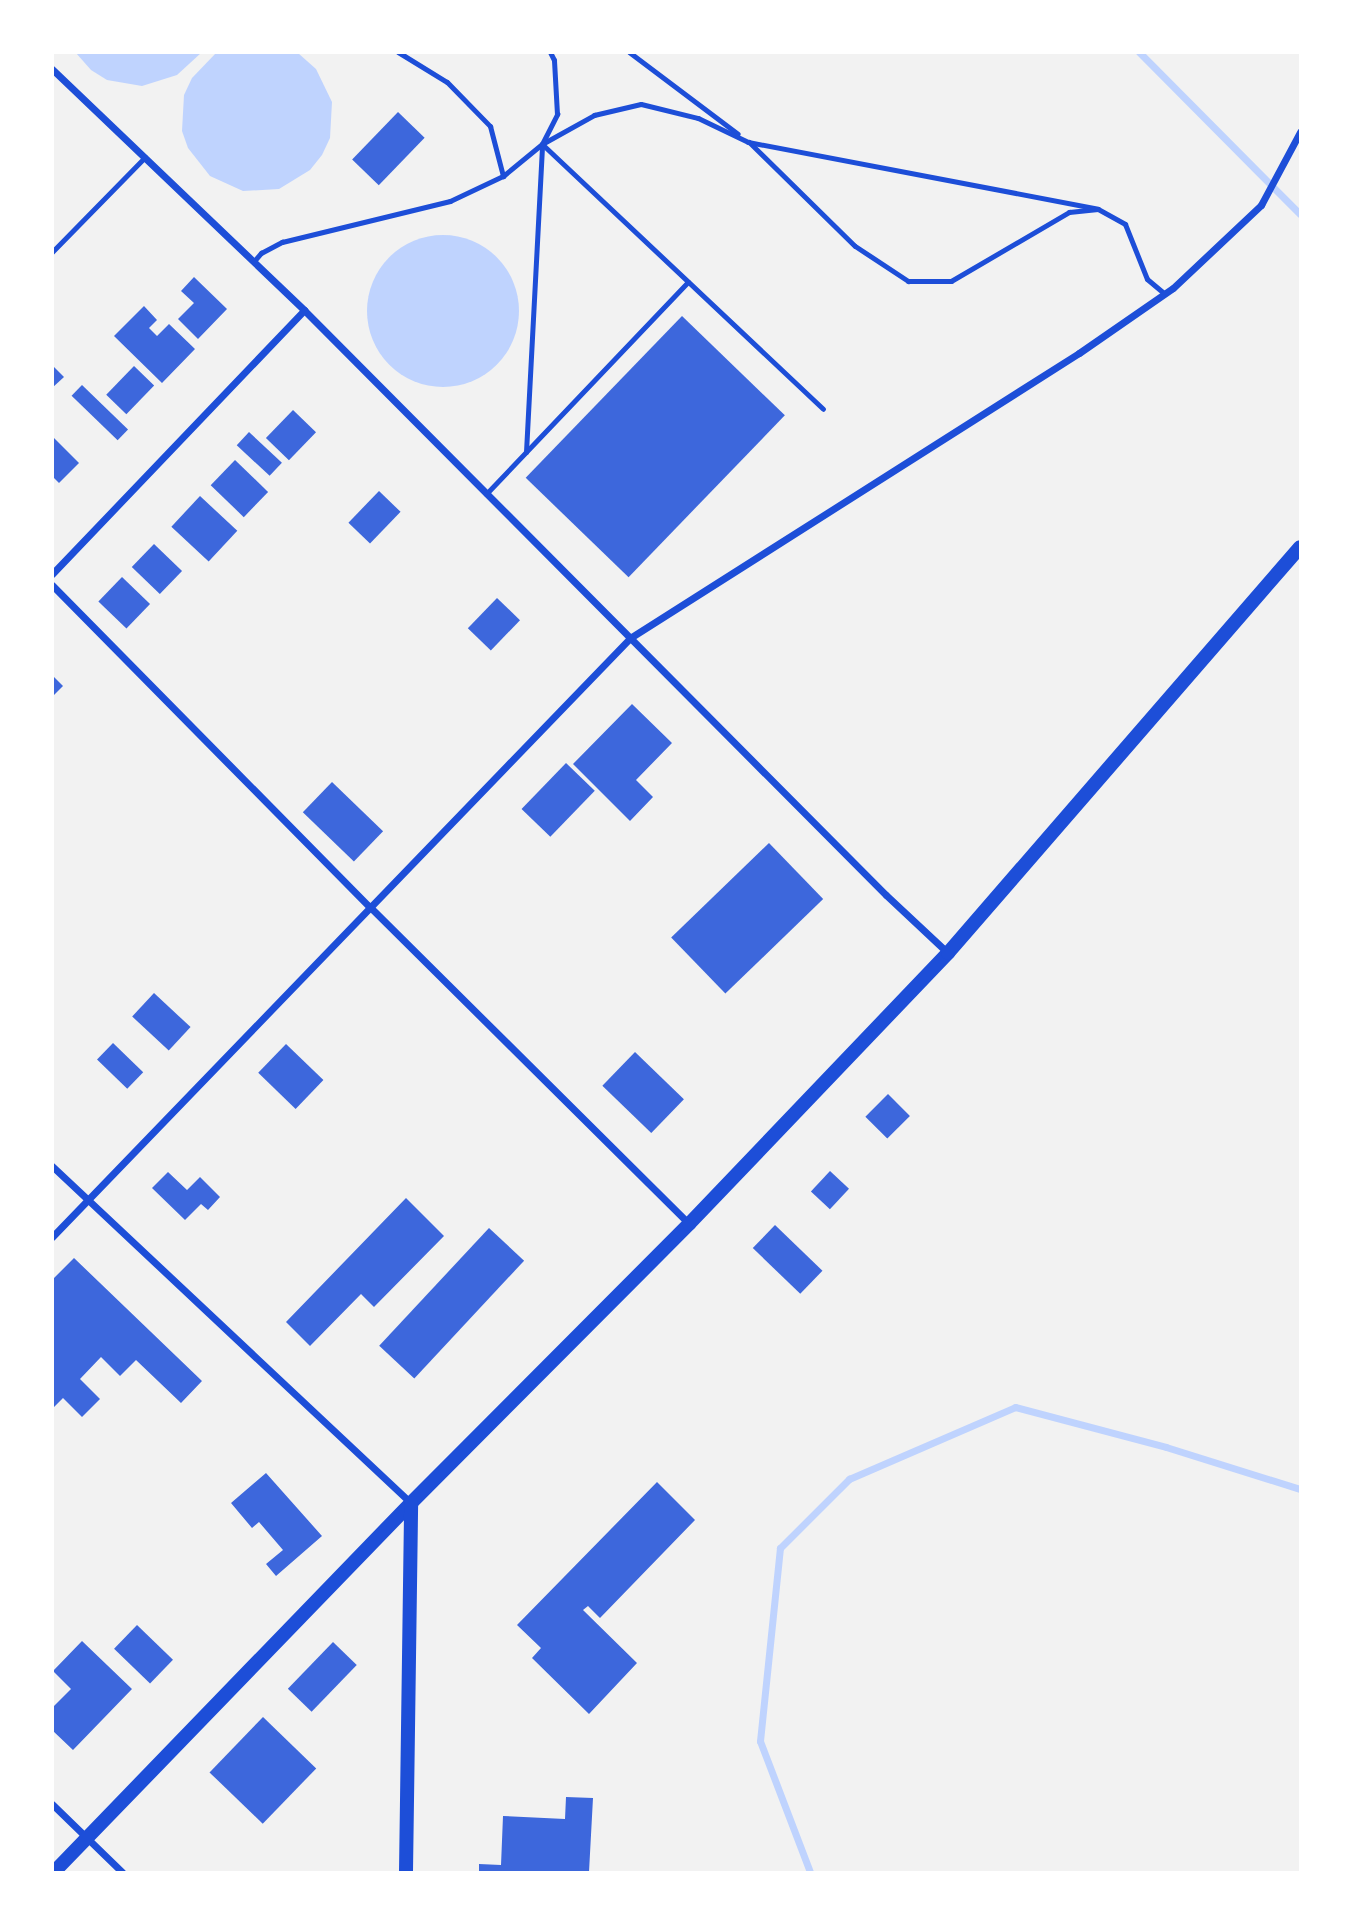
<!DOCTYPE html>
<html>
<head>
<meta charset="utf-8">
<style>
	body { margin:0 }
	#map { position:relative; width:1353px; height:1925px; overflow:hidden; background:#f2f2f2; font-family:"Sofia Sans Condensed",sans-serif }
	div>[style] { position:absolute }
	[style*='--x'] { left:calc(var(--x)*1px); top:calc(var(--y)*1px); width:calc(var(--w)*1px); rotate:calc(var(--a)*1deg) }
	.water>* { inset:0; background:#bfd3fe }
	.round { border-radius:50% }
	.stream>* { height:7px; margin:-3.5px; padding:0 3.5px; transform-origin:3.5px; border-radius:3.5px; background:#bfd3fe }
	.building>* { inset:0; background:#3d67dc; transform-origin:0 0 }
	.service>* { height:5px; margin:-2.5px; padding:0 2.5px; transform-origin:2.5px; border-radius:2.5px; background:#1d4ed8 }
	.minor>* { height:7px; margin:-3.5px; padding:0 3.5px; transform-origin:3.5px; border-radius:3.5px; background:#1d4ed8 }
	.secondary>* { height:14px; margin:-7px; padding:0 7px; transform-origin:7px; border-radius:7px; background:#1d4ed8 }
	span { translate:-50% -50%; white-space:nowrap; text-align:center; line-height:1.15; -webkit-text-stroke:5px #fff; paint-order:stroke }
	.frame { position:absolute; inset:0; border:54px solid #fff; pointer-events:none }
</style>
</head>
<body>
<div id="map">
	<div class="water">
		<div style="clip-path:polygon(76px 53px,201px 53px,177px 75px,142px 86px,107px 80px,91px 70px)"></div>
		<div style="clip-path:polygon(298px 53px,316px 69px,332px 102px,330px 138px,322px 155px,310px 170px,279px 189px,243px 191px,210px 176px,188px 148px,182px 131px,184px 95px,192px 78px,216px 53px)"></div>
		<div class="round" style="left:367px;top:235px;width:152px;height:152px"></div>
	</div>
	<div class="stream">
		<div style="--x:1139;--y:52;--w:228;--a:45.2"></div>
		<div style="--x:810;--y:1872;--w:140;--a:-110.9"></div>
		<div style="--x:760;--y:1741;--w:194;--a:-84.1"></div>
		<div style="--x:780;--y:1548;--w:98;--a:-45"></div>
		<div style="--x:849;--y:1479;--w:181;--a:-23.4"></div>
		<div style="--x:1015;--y:1407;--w:156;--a:14.8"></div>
		<div style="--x:1166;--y:1447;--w:140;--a:17.4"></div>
	</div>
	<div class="building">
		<div style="left:398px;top:112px;width:37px;height:66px;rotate:44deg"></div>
		<div style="clip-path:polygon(194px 277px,227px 309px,198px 339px,178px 319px,194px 303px,181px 291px)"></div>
		<div style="clip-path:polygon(144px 306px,157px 320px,149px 328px,157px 336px,169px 324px,195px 349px,162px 383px,114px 336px)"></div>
		<div style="left:682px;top:316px;width:143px;height:225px;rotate:44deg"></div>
		<div style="clip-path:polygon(52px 365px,64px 377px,52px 388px)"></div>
		<div style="left:134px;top:366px;width:28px;height:40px;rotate:44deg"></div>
		<div style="left:82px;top:385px;width:64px;height:15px;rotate:44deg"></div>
		<div style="left:293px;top:410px;width:32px;height:39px;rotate:44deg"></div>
		<div style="left:249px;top:432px;width:45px;height:18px;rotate:43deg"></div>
		<div style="clip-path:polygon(52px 436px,79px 463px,59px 483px,52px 476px)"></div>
		<div style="left:235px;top:460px;width:46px;height:35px;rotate:44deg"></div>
		<div style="left:379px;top:491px;width:30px;height:44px;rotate:44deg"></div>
		<div style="left:200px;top:496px;width:51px;height:42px;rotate:43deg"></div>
		<div style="left:154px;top:544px;width:39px;height:32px;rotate:44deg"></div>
		<div style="left:122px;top:577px;width:39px;height:34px;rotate:44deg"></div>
		<div style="left:497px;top:598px;width:32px;height:42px;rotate:44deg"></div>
		<div style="clip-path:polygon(52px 675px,63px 686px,52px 697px)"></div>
		<div style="clip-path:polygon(632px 704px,672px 743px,636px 780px,653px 797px,630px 821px,573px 764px)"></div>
		<div style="left:566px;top:763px;width:40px;height:64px;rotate:44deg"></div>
		<div style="left:332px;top:782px;width:71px;height:42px;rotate:44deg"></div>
		<div style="left:769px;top:843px;width:78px;height:136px;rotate:46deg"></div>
		<div style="left:154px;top:993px;width:50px;height:32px;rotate:43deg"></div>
		<div style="left:113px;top:1043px;width:42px;height:23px;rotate:44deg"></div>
		<div style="left:286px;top:1044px;width:52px;height:40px;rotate:44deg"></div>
		<div style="left:635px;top:1052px;width:68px;height:47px;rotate:44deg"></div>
		<div style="left:888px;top:1094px;width:31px;height:32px;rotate:45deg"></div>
		<div style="left:830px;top:1171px;width:26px;height:28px;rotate:43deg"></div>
		<div style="clip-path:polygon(168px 1172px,187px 1190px,200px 1177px,220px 1197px,208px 1210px,201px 1204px,185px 1220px,152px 1188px)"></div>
		<div style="clip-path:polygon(406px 1198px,444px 1236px,374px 1307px,361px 1294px,310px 1346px,286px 1322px)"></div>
		<div style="left:775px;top:1225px;width:66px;height:32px;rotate:44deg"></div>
		<div style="left:489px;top:1228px;width:48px;height:161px;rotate:43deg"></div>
		<div style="clip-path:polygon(74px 1258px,202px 1381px,181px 1403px,136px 1360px,120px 1376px,101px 1357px,80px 1379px,100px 1399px,82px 1417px,63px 1398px,52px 1409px,52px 1280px)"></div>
		<div style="clip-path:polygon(266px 1473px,322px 1536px,276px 1576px,266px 1564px,283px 1550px,259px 1522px,252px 1528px,231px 1503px)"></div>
		<div style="clip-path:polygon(657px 1482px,695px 1520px,600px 1618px,588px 1606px,583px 1610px,637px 1663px,589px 1714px,532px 1658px,541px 1648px,517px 1625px)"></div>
		<div style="left:137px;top:1625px;width:50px;height:33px;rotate:44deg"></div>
		<div style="clip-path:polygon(82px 1641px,132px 1689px,73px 1750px,52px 1730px,52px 1708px,71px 1689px,53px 1671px)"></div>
		<div style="left:333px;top:1642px;width:33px;height:65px;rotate:44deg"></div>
		<div style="left:263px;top:1717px;width:74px;height:77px;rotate:44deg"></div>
		<div style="clip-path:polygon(566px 1797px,593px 1798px,589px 1872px,479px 1872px,479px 1864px,501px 1865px,503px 1816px,565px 1819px)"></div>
	</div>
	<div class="service">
		<div style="--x:398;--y:52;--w:57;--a:31.5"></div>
		<div style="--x:447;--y:82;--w:62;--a:45.7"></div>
		<div style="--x:490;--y:126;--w:52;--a:75.4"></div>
		<div style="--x:629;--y:52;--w:136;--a:37"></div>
		<div style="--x:749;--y:142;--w:148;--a:44.5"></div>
		<div style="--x:855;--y:246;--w:64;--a:33.4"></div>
		<div style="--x:908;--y:281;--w:43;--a:0"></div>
		<div style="--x:951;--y:281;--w:137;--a:-30.3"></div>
		<div style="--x:1069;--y:212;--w:29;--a:-6"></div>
		<div style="--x:1098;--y:209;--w:31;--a:29"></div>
		<div style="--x:1125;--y:224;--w:59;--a:68.2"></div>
		<div style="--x:1147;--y:279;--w:23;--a:40"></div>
		<div style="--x:542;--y:144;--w:386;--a:43.3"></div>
		<div style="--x:52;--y:252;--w:133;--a:-45.6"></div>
		<div style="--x:254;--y:261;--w:11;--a:-49"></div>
		<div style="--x:261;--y:253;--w:24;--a:-28"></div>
		<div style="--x:282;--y:242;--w:173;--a:-13.7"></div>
		<div style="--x:450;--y:201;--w:59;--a:-25.3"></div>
		<div style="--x:503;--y:176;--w:50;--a:-39.4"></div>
		<div style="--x:542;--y:144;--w:60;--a:-29.1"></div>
		<div style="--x:594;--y:115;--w:48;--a:-13.2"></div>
		<div style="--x:641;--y:104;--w:59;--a:13.8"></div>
		<div style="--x:698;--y:118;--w:55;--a:25.6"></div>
		<div style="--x:748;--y:142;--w:356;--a:10.8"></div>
		<div style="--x:526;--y:452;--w:308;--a:-87"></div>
		<div style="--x:542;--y:144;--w:34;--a:-63"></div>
		<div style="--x:557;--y:114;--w:54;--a:-93.2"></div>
		<div style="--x:554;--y:60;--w:9;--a:-117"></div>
		<div style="--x:486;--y:494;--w:293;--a:-46.4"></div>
	</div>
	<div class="minor">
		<div style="--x:52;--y:69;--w:349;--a:43.7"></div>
		<div style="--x:304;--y:310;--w:825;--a:45.15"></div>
		<div style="--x:886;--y:895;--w:85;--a:43.1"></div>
		<div style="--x:52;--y:574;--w:365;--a:-46.3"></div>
		<div style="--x:52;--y:585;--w:451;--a:45.4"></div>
		<div style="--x:369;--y:906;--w:451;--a:44.8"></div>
		<div style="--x:52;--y:1166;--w:492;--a:43.2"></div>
		<div style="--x:52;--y:1237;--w:832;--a:-46.02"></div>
		<div style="--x:630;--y:638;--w:532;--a:-32.41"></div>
		<div style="--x:1079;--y:353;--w:114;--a:-34.7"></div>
		<div style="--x:1173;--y:288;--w:121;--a:-43.3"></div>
		<div style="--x:1261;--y:205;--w:83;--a:-61.9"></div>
		<div style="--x:52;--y:1804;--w:98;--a:44.2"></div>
	</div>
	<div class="secondary">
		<div style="--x:54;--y:1872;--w:513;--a:-45.95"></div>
		<div style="--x:411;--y:1503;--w:394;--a:-45.1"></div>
		<div style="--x:689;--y:1224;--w:375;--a:-46.3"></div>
		<div style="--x:948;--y:953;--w:537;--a:-49.07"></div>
		<div style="--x:406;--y:1872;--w:369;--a:-89.2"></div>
	</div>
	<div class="frame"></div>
</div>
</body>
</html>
